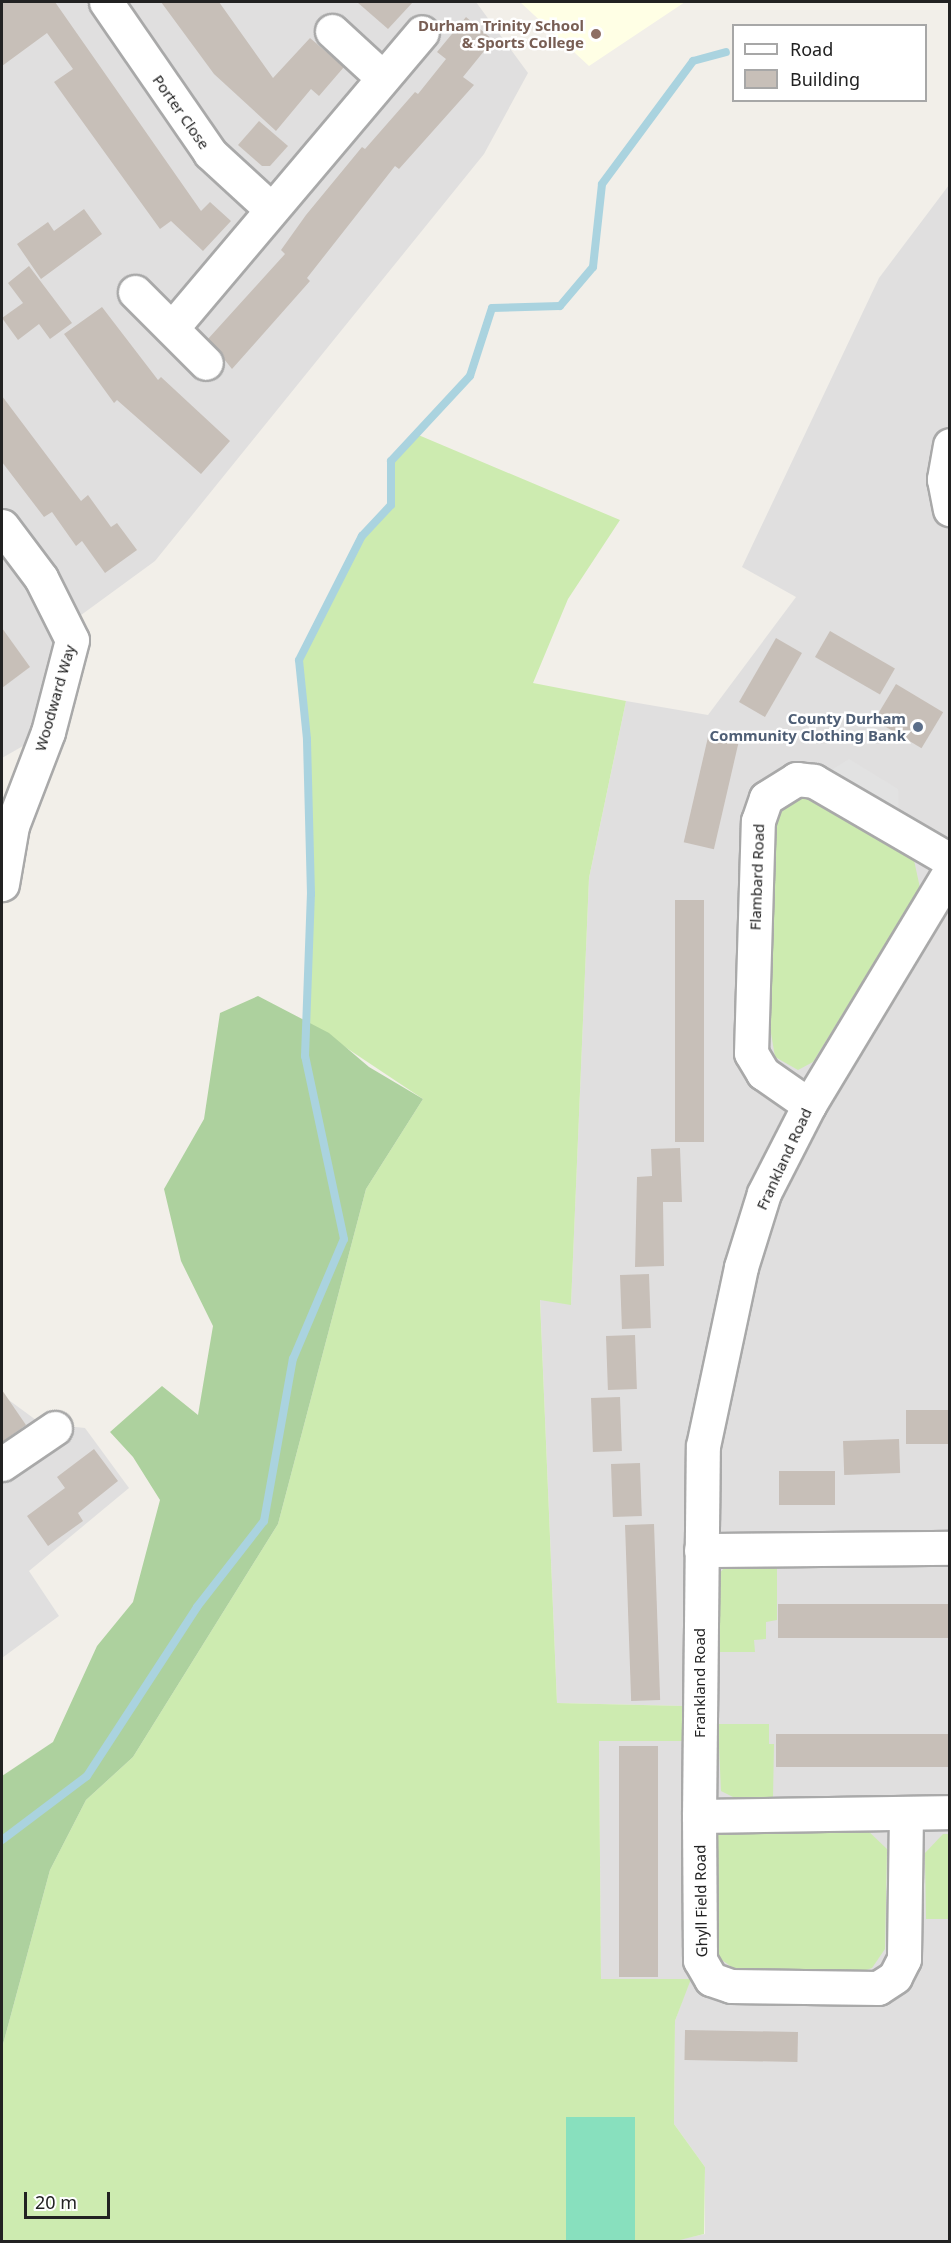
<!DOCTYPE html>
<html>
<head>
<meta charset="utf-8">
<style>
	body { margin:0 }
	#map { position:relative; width:951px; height:2243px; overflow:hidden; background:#f2efe9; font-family:"Noto Sans",sans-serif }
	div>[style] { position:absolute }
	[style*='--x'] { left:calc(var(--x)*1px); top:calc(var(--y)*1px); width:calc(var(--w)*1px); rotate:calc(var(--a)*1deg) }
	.residential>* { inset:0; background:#e0dfdf }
	.education>* { inset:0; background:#ffffe5 }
	.grass>* { inset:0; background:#cdebb0 }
	.forest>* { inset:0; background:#add19e }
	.pitch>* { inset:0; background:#88e0be; transform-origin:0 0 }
	.parking>* { inset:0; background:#e2e2e2 }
	.stream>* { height:8px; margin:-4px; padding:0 4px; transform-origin:4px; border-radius:4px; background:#aad3df }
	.building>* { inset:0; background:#c7bfb8; transform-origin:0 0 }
	.roads { filter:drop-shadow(2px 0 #a9a9a9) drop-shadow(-2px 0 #a9a9a9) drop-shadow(0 2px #a9a9a9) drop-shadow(0 -2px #a9a9a9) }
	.minor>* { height:33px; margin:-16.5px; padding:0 16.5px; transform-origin:16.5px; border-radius:16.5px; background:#fff }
	.dots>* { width:16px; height:16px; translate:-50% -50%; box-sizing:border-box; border:3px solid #fff; border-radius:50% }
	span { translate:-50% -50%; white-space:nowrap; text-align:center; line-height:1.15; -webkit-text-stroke:5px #fff; paint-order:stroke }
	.education-label { font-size:15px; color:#785e54; font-weight:700 }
	.right { translate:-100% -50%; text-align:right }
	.street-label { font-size:15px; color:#222 }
	.service-label { font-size:15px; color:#4e5e75; font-weight:700 }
	.frame { position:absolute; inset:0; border:3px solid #222; pointer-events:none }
	.legend { position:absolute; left:732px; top:24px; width:195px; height:78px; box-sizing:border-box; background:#fff; border:2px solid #a7a7a7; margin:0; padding:8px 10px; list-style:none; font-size:18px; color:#222 }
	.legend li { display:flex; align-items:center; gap:12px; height:30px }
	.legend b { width:30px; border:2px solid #a7a7a7 }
	.scale { position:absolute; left:24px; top:2192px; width:86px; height:27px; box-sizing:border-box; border:3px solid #222; border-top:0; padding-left:8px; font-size:18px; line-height:21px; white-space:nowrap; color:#222; -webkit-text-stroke:4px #fff; paint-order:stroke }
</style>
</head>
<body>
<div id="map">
	<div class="residential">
		<div style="clip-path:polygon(2px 2px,476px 2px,528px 73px,484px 154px,155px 561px,51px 637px,62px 690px,58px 726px,2px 758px)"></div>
		<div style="clip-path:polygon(949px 185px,949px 2241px,672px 2241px,705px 2234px,705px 2167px,674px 2124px,675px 2021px,690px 1979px,601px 1980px,599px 1741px,683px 1741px,684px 1706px,557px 1703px,540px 1299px,571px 1304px,589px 878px,626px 701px,708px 715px,796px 597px,742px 567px,879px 278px)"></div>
		<div style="clip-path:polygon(2px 1395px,40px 1423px,85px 1428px,129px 1488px,29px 1571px,59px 1616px,2px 1658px)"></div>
	</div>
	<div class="education">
		<div style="clip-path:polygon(520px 2px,685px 2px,589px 66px)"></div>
	</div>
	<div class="grass">
		<div style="clip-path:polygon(416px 434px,620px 520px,568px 599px,533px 683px,626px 701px,589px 878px,571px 1305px,540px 1300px,557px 1703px,685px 1706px,684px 1741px,599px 1741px,601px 1979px,691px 1979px,675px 2021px,674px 2124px,705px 2167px,704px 2234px,672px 2242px,2px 2241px,2px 2048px,50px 1870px,86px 1800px,133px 1757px,278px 1524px,366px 1189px,423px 1099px,306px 1021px,311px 894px,307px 739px,299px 660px,362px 536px,391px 505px,391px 461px)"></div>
		<div style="clip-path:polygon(809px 797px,914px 860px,920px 888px,813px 1062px,798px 1070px,775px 1057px,767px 1009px,773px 818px,784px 804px)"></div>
		<div style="clip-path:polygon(777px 1567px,777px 1620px,766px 1622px,766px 1639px,754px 1640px,755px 1652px,717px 1652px,718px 1575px,724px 1568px)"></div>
		<div style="clip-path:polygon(718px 1724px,769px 1724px,769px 1744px,774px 1744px,773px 1799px,735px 1798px,721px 1791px)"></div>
		<div style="clip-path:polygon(864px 1827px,887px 1849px,885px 1949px,872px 1968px,851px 1975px,736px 1970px,719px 1958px,708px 1940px,714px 1831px)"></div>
		<div style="clip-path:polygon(943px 1834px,949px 1834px,949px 1919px,926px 1919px,925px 1853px)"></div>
	</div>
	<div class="forest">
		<div style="clip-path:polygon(258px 996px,329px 1033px,369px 1067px,423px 1099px,366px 1189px,278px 1524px,133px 1757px,86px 1800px,50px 1870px,2px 2048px,2px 1776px,53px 1742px,97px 1646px,133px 1602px,160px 1500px,133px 1457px,110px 1432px,162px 1386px,198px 1415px,213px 1326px,181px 1261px,164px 1189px,204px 1119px,220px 1013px)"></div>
	</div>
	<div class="pitch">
		<div style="left:566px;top:2117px;width:69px;height:124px"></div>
	</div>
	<div class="parking">
		<div style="clip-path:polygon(849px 759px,898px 789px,899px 830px,814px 781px)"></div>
	</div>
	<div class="stream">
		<div style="--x:2;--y:1840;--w:106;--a:-37"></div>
		<div style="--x:87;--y:1776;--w:202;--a:-56.9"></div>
		<div style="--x:197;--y:1607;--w:109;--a:-52.1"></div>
		<div style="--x:264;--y:1521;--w:165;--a:-79.9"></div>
		<div style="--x:293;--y:1359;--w:130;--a:-67"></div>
		<div style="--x:344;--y:1239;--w:187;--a:-102"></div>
		<div style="--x:305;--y:1056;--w:162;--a:-87.9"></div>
		<div style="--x:311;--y:894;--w:155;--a:-91.5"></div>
		<div style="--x:307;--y:739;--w:79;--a:-95.8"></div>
		<div style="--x:299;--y:660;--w:139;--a:-63.1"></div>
		<div style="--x:362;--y:536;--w:42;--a:-46.9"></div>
		<div style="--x:391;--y:505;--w:44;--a:-90"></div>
		<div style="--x:391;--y:461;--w:116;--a:-47.1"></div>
		<div style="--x:470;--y:376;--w:71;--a:-72.1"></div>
		<div style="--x:492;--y:308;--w:68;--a:-1.7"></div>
		<div style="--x:560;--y:306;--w:51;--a:-49.8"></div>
		<div style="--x:593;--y:267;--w:83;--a:-83.8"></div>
		<div style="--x:602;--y:184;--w:153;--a:-53.5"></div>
		<div style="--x:693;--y:61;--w:34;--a:-15"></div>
	</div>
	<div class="building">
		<div style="clip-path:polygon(2px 2px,55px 2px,201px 211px,210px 202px,231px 221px,203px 251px,171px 221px,160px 229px,69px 103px,54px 82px,73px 69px,47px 33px,2px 66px)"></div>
		<div style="clip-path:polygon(161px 2px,219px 2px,273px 78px,310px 38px,344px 67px,319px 96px,311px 89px,276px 131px,214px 74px)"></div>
		<div style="clip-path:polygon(357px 2px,413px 2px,388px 29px)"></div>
		<div style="clip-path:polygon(466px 17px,493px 40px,463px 77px,474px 85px,399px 169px,395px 166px,307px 278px,310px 281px,232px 369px,208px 339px,285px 254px,281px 250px,306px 215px,362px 147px,365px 149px,415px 92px,418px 94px,446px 59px,437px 52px)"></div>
		<div style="clip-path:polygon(259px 121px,288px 146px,270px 166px,262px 166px,238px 145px)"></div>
		<div style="clip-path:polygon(84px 209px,102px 234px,41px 279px,17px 244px,48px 222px,54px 231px)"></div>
		<div style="clip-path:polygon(29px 266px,72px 323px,50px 339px,39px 324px,18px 340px,2px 318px,23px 303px,8px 283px)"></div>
		<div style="clip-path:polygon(102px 307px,158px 380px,161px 377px,230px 441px,201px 474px,117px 400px,114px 403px,64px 334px)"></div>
		<div style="clip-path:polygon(2px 396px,81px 501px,88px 495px,111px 527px,117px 523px,137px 550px,105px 573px,82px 541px,76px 546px,52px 512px,44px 517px,2px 462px)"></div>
		<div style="clip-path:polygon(2px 628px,30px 667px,2px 688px)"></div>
		<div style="left:830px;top:631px;width:75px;height:30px;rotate:30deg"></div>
		<div style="left:776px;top:638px;width:30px;height:74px;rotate:30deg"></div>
		<div style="left:896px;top:684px;width:55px;height:42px;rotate:31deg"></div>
		<div style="left:708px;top:737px;width:31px;height:108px;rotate:13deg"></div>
		<div style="left:675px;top:900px;width:29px;height:242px"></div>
		<div style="clip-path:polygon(680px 1148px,682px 1202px,663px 1202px,664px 1266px,635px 1267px,637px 1177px,652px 1176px,651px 1149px)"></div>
		<div style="left:649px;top:1274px;width:54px;height:29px;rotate:88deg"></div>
		<div style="left:635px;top:1335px;width:54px;height:29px;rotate:88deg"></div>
		<div style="clip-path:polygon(2px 1390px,26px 1425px,2px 1442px)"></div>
		<div style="left:620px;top:1397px;width:54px;height:29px;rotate:88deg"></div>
		<div style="left:950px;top:1410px;width:34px;height:44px;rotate:90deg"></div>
		<div style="left:899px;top:1439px;width:34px;height:56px;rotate:88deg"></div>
		<div style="clip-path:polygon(94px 1449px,118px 1481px,78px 1513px,83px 1521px,48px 1546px,27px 1516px,65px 1488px,57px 1477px)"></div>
		<div style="left:640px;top:1463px;width:53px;height:29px;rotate:88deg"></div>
		<div style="left:779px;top:1471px;width:56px;height:34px"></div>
		<div style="left:654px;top:1524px;width:176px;height:29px;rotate:88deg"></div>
		<div style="left:778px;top:1604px;width:172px;height:34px"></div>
		<div style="left:950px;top:1734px;width:33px;height:174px;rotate:90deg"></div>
		<div style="left:619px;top:1746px;width:39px;height:231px"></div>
		<div style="left:685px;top:2030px;width:113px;height:30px;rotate:1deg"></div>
	</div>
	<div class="roads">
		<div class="minor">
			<div style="--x:106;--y:2;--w:183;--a:55.4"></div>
			<div style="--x:210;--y:153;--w:83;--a:42.6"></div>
			<div style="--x:332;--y:31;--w:69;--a:42.7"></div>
			<div style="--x:135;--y:292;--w:100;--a:45"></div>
			<div style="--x:172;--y:328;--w:387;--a:-49.8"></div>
			<div style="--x:950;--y:445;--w:35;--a:100"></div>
			<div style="--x:944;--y:479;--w:31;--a:79"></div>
			<div style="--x:2;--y:526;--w:65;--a:53.1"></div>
			<div style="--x:41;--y:578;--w:69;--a:63.4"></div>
			<div style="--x:72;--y:640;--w:95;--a:104.6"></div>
			<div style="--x:48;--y:732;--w:101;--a:111"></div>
			<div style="--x:12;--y:826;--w:59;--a:99.8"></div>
			<div style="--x:809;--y:1105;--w:56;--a:-145.2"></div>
			<div style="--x:763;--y:1073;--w:23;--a:-121"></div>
			<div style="--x:751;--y:1053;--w:232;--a:-88.3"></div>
			<div style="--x:758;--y:821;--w:24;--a:-71"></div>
			<div style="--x:766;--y:798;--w:36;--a:-32"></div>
			<div style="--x:796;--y:779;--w:18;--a:6"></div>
			<div style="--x:814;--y:781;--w:157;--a:30.2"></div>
			<div style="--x:2;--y:1464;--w:64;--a:-34.2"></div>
			<div style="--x:701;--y:1550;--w:249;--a:-0.5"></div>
			<div style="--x:906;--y:1813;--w:146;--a:90.8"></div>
			<div style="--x:904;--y:1959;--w:20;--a:117"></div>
			<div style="--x:895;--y:1977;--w:20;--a:147"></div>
			<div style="--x:878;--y:1988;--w:147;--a:-179.2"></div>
			<div style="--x:731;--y:1986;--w:21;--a:-161"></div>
			<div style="--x:711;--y:1979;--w:22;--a:-120"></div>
			<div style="--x:700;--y:1960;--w:144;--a:-90.4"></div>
			<div style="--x:699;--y:1816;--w:251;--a:-0.9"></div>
			<div style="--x:699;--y:1816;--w:370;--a:-89.4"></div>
			<div style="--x:703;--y:1446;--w:183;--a:-78"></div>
			<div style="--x:741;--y:1267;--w:77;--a:-72.7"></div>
			<div style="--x:764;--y:1193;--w:99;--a:-62.9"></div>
			<div style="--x:809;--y:1105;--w:273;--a:-58.9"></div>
		</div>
	</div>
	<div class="dots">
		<div style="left:596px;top:34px;background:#8d6e63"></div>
		<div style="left:918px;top:727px;background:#5c6f8a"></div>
	</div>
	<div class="education-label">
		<span class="right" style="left:584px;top:34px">Durham Trinity School<br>&amp; Sports College</span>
	</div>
	<div class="street-label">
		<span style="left:181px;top:112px;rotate:55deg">Porter Close</span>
		<span style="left:55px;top:698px;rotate:-74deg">Woodward Way</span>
		<span style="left:757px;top:877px;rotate:-88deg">Flambard Road</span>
		<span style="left:784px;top:1159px;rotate:-65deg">Frankland Road</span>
		<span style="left:700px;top:1683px;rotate:-90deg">Frankland Road</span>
		<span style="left:701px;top:1901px;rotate:-91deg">Ghyll Field Road</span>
	</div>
	<div class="service-label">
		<span class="right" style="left:906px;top:727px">County Durham<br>Community Clothing Bank</span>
	</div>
	<div class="frame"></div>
	<ul class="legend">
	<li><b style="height:8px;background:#fff"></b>Road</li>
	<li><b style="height:16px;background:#c7bfb8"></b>Building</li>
	</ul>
	<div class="scale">20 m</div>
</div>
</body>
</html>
